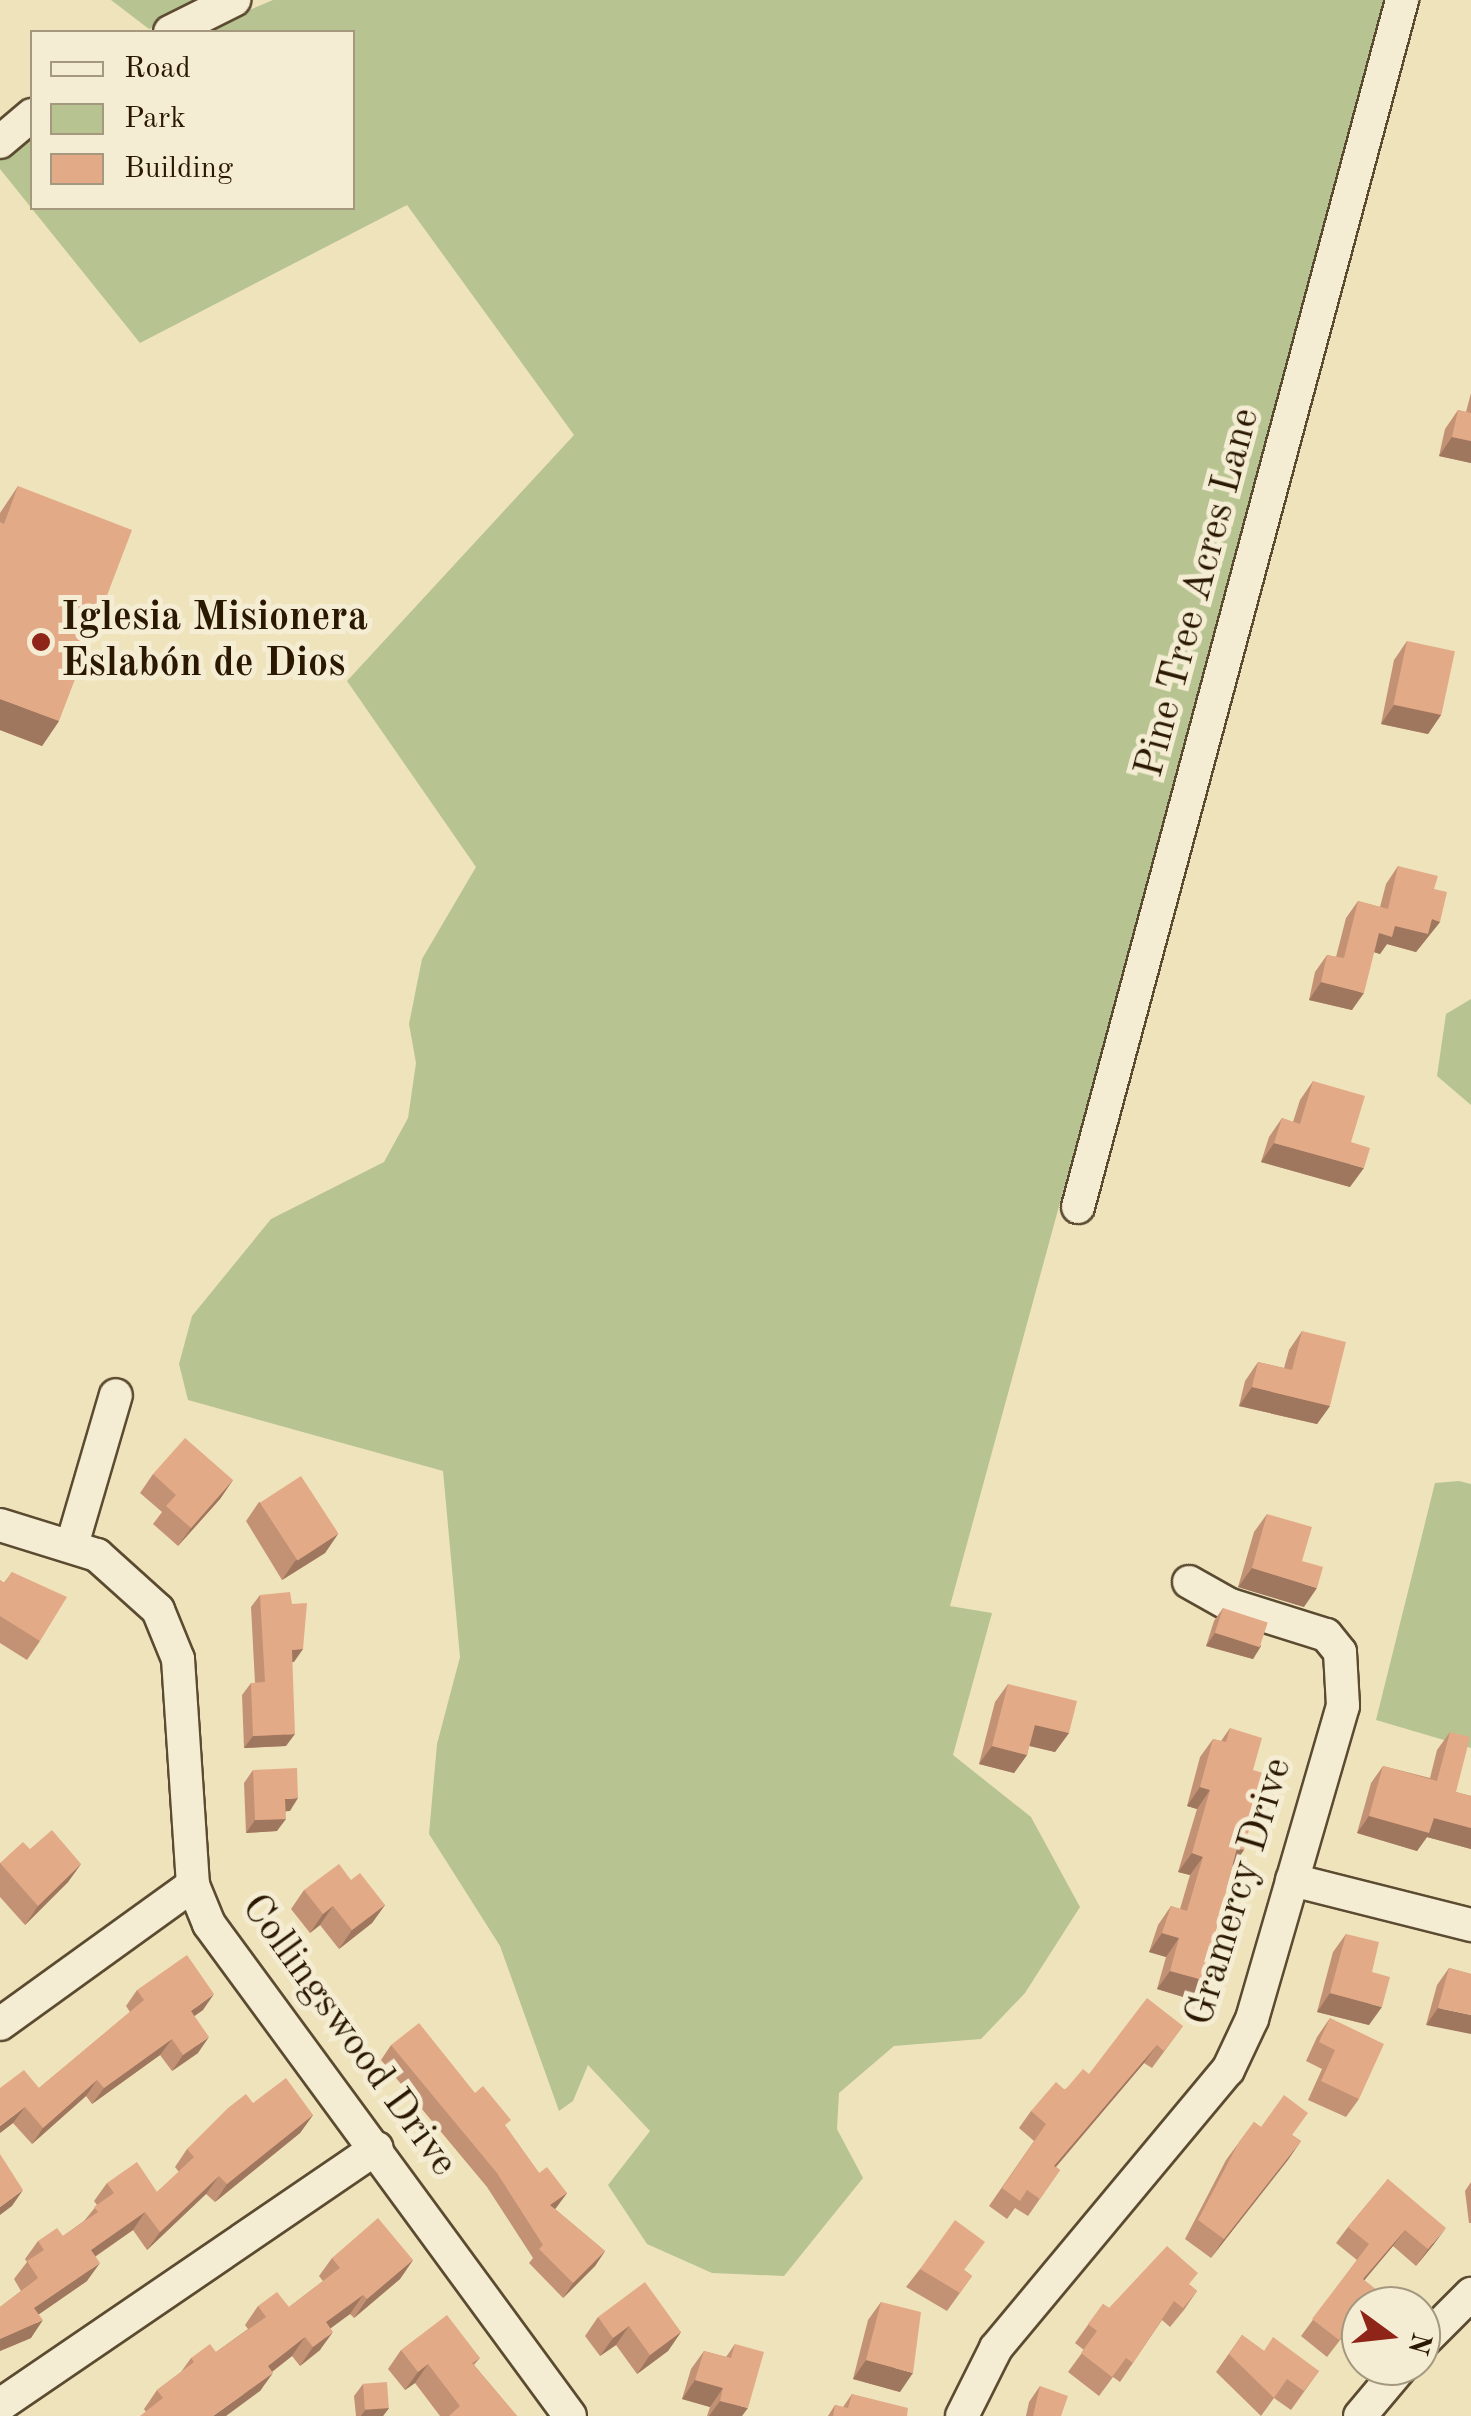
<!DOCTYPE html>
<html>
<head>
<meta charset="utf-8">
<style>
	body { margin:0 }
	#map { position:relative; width:1471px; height:2416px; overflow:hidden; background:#efe3bc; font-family:"Old Standard TT",serif }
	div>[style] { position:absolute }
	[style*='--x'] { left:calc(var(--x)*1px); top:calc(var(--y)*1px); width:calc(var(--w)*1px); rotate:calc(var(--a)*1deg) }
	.green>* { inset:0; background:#b7c492 }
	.roads { filter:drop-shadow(2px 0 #5b4b30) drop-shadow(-2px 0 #5b4b30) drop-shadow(0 2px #5b4b30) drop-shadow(0 -2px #5b4b30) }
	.minor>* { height:32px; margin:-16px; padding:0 16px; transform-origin:16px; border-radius:16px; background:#f5edd3 }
	.wall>* { inset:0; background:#c39275 }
	.shaded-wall>* { inset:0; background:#9f775f }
	.building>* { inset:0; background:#e3aa88; transform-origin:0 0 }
	.dots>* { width:28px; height:28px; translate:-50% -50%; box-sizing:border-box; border:5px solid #f5edd3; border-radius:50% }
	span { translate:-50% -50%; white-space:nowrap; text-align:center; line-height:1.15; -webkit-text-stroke:10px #f5edd3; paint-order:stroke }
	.street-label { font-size:40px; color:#2a1801 }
	.poi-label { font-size:40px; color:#2a1801; font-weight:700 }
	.left { translate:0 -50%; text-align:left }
	.legend { position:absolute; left:30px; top:30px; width:325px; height:180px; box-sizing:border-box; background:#f5edd3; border:2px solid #a4987f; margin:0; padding:12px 18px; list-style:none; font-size:30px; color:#2a1801 }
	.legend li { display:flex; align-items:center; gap:20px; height:50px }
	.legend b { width:50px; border:2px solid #a4987f }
	.north { position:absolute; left:1341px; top:2286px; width:100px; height:100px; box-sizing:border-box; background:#f5edd3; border:2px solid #a4987f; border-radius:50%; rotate:105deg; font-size:28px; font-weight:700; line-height:40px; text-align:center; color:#2a1801 }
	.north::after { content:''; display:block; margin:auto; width:35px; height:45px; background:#8f2418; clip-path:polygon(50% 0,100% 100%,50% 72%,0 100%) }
</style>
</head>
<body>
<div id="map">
	<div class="green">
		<div style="clip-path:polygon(111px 0,206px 0,149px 29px)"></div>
		<div style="clip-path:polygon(273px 0,1388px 0,950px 1606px,992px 1613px,953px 1755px,1031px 1817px,1080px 1907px,1025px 1993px,981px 2039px,894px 2046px,839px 2093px,837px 2129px,863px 2178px,784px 2276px,712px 2273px,647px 2244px,608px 2185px,650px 2131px,588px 2065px,573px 2101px,559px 2111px,500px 1946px,429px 1834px,437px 1744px,460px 1657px,443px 1471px,188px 1400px,179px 1364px,192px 1316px,271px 1219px,384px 1162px,408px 1118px,416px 1063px,409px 1024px,422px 959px,476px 867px,347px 681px,574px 435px,407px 205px,140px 343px,0 169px,0 159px,32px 132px,32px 208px,352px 208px,352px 32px,197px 32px)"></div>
		<div style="clip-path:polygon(1471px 999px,1471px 1105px,1437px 1076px,1446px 1014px)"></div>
		<div style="clip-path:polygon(1459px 1481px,1471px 1484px,1471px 1748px,1376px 1720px,1435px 1483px)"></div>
	</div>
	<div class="roads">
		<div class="minor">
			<div style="--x:170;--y:32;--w:72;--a:-26.6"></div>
			<div style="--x:0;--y:142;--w:42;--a:-40.2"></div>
			<div style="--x:1078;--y:1207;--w:1250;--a:-74.97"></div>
			<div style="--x:0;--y:1525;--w:102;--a:17.2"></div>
			<div style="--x:97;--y:1555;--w:82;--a:42"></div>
			<div style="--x:158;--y:1610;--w:53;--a:67.8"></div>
			<div style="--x:178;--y:1659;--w:226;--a:86.2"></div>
			<div style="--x:193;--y:1885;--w:42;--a:67.7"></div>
			<div style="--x:209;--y:1924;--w:610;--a:53.73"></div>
			<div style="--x:72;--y:1545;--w:156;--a:-73.7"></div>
			<div style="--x:1292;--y:1880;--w:185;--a:14.1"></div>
			<div style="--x:0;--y:2024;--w:238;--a:-35.8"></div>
			<div style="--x:1421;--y:2344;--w:71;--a:-45"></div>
			<div style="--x:0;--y:2405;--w:456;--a:-34.3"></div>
			<div style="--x:962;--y:2416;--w:76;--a:-63.4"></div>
			<div style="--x:996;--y:2348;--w:362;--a:-50.2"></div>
			<div style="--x:1228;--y:2070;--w:56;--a:-64.8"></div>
			<div style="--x:1252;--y:2019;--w:326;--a:-73.8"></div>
			<div style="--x:1343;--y:1706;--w:54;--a:-93.2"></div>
			<div style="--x:1340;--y:1652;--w:22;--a:-129"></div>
			<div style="--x:1326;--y:1635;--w:101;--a:-162.6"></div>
			<div style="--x:1230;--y:1605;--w:47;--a:-150.7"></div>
			<div style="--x:1360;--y:2416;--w:65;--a:-50"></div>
		</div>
	</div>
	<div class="wall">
		<div style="clip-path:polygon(1471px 393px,1471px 463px,1439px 456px,1445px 429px,1458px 410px,1466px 412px)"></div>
		<div style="clip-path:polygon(18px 486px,59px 721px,42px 746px,0 730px,0 513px)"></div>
		<div style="clip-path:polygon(1407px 641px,1441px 715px,1428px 734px,1381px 724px,1394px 660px)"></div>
		<div style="clip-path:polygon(1398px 866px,1434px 889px,1440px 922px,1416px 952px,1387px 944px,1380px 954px,1374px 952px,1352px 1010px,1309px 1000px,1315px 972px,1327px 955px,1336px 957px,1346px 918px,1358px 901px,1380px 907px,1386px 884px)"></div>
		<div style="clip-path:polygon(1313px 1081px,1351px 1142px,1350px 1187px,1261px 1162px,1269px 1137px,1282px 1118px,1293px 1122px,1300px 1100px)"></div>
		<div style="clip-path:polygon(1302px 1331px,1330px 1406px,1317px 1424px,1239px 1406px,1245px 1381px,1258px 1362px,1284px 1368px,1289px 1350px)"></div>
		<div style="clip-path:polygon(153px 1474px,233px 1480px,220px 1499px,178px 1546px,153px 1524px,162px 1512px,140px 1493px)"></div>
		<div style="clip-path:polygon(259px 1502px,338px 1534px,325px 1553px,282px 1580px,246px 1521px)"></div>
		<div style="clip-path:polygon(1267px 1514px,1302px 1561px,1304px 1607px,1238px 1587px,1254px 1532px)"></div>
		<div style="clip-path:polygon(12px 1572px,40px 1641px,27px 1660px,0 1643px,0 1580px,4px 1583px)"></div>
		<div style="clip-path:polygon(260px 1595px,292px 1604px,303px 1649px,292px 1662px,286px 1746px,244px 1748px,242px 1695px,251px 1683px,255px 1683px,251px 1607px)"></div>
		<div style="clip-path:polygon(1223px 1608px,1261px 1646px,1253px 1659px,1206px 1646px,1214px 1621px)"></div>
		<div style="clip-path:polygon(1008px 1684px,1069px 1733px,1055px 1752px,1029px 1746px,1027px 1755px,1014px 1773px,979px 1764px,995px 1702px)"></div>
		<div style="clip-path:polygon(1230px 1728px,1253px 1770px,1244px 1850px,1232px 1867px,1203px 1980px,1190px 1999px,1157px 1989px,1166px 1957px,1149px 1952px,1158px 1925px,1171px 1906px,1180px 1909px,1190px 1875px,1178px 1872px,1197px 1809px,1187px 1806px,1200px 1757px,1213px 1739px,1221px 1741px)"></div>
		<div style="clip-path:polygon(1450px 1732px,1456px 1792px,1471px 1796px,1471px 1849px,1427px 1837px,1417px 1851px,1357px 1833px,1371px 1783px,1383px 1766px,1430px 1778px,1437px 1750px)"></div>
		<div style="clip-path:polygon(253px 1770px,290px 1811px,286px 1811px,277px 1831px,246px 1833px,244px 1783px)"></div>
		<div style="clip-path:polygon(30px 1849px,81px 1864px,68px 1882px,25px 1925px,0 1897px,0 1863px)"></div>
		<div style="clip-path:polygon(351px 1880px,385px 1905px,372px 1923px,339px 1949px,320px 1925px,310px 1933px,291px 1909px,304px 1890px)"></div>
		<div style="clip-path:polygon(1346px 1934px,1372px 1972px,1369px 2025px,1317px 2012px,1333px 1952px)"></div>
		<div style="clip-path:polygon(1449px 1968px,1471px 1974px,1426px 2025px,1437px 1985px)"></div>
		<div style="clip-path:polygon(137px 1990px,203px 2010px,194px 2016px,198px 2053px,172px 2071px,160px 2055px,92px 2104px,86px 2096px,32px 2144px,13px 2123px,0 2133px,39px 2088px,130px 2012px,126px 2006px)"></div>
		<div style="clip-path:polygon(1330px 2018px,1359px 2099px,1346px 2117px,1308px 2100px,1322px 2069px,1306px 2061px,1317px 2037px)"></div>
		<div style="clip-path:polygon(1183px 2026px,1152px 2068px,1144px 2063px,1056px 2167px,1060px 2170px,1028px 2216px,1015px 2208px,1007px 2219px,989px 2206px,1034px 2141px,1019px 2128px,1031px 2111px,1089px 2074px)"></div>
		<div style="clip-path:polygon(391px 2045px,475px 2093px,506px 2127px,539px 2173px,567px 2193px,555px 2209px,605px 2251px,595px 2266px,563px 2298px,529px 2263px,533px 2258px,487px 2187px,381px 2060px)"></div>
		<div style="clip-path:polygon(253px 2103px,313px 2115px,300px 2133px,215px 2202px,206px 2194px,147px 2250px,133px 2230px,95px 2257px,87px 2281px,39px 2314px,31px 2338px,0 2351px,0 2307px,21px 2291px,14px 2279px,27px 2262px,25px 2259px,38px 2241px,63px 2236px,84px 2221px,97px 2205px,94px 2201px,107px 2183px,157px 2192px,179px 2172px,175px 2167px,187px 2149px)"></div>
		<div style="clip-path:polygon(1254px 2122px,1261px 2127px,1292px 2135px,1301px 2141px,1211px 2258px,1185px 2239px,1226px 2160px)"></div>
		<div style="clip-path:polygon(1388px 2179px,1434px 2244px,1416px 2266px,1393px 2246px,1364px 2280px,1361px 2313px,1327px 2357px,1301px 2336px,1357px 2260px,1336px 2243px,1348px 2227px)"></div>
		<div style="clip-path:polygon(1471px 2182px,1471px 2223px,1469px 2223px,1465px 2191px)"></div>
		<div style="clip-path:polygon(332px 2258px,413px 2260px,400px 2279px,354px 2318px,350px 2314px,331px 2328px,320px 2350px,300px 2366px,292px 2356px,272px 2372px,260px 2391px,146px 2412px,144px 2409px,157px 2390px,181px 2372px,191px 2358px,216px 2352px,248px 2329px,245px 2325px,258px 2306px,289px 2307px,323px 2281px,319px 2276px)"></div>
		<div style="clip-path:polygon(920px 2269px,964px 2270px,972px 2276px,947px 2311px,906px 2287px)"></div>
		<div style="clip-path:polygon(1190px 2285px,1197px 2291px,1184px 2310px,1170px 2327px,1162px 2320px,1120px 2382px,1113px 2377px,1099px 2396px,1068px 2372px,1084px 2350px,1075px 2343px,1103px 2304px,1109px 2308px)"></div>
		<div style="clip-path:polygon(881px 2302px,900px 2392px,853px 2379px,868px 2320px)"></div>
		<div style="clip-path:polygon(598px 2317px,681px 2332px,668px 2351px,637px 2374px,616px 2345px,600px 2356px,585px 2336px)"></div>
		<div style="clip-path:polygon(1242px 2335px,1264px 2351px,1319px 2371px,1291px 2410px,1274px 2398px,1261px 2416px,1216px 2372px)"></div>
		<div style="clip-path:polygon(735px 2344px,742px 2416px,707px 2416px,710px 2407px,682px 2399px,691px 2369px,704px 2351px,726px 2357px)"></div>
		<div style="clip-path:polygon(401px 2350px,480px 2358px,474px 2365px,517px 2416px,440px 2416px,415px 2383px,405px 2390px,388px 2369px)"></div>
		<div style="clip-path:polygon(363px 2384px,389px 2408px,383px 2416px,356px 2416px,354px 2396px)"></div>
		<div style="clip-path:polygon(1040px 2386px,1061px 2416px,1026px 2416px,1029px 2402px)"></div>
		<div style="clip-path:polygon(852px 2394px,907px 2416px,828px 2416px,835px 2405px,843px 2407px)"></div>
	</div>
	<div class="shaded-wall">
		<div style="clip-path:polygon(1452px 437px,1471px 441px,1471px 463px,1439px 456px)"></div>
		<div style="clip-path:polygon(0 699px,59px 721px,42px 746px,0 730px)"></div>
		<div style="clip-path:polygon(1394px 705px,1441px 715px,1428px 734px,1381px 724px)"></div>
		<div style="clip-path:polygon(1432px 919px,1440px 922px,1416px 952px,1387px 944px,1380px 954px,1367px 950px,1379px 933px,1395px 926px)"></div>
		<div style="clip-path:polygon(1321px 982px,1364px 993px,1352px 1010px,1309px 1000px)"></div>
		<div style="clip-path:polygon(1274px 1143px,1364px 1168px,1350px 1187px,1261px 1162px)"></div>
		<div style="clip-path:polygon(1252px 1387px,1330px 1406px,1317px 1424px,1239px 1406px)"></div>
		<div style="clip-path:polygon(233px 1480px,220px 1499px,178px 1546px,191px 1528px)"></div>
		<div style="clip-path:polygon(338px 1534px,325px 1553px,282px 1580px,295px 1561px)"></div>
		<div style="clip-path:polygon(1252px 1568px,1317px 1588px,1304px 1607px,1238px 1587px)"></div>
		<div style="clip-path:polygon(1215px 1633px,1261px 1646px,1253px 1659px,1206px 1646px)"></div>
		<div style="clip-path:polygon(303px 1649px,294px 1662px,283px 1663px,292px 1650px)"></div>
		<div style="clip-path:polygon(1035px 1725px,1069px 1733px,1055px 1752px,1022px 1744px)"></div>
		<div style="clip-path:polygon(295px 1734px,286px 1746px,244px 1748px,253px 1736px)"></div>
		<div style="clip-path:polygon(992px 1746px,1027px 1755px,1014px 1773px,979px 1764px)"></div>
		<div style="clip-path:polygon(1200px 1787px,1210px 1790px,1197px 1809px,1187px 1806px)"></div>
		<div style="clip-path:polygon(298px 1798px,290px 1811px,277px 1812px,285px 1799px)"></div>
		<div style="clip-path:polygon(1369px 1816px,1434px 1818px,1471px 1828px,1471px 1849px,1427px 1837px,1417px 1851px,1357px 1833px)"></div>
		<div style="clip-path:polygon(286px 1819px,277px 1831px,246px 1833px,255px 1820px)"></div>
		<div style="clip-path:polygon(1237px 1848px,1244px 1850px,1230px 1869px)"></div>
		<div style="clip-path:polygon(1192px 1853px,1203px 1857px,1190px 1875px,1178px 1872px)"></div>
		<div style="clip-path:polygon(81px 1864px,68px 1882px,25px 1925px,38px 1906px)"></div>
		<div style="clip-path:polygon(385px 1905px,372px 1923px,339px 1949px,352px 1930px)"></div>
		<div style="clip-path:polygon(333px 1906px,320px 1925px,310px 1933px,323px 1914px)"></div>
		<div style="clip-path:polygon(1162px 1933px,1179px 1938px,1166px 1957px,1149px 1952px)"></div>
		<div style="clip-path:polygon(1170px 1971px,1203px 1980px,1190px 1999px,1157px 1989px)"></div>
		<div style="clip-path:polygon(1330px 1993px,1382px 2007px,1369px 2025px,1317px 2012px)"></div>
		<div style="clip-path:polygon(214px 1994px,203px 2010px,179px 2027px,191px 2011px)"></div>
		<div style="clip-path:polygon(1438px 2008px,1471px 2015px,1471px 2034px,1426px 2025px)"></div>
		<div style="clip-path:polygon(209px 2037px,198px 2053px,172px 2071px,183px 2055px)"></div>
		<div style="clip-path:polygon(172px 2039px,160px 2055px,92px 2104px,104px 2088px)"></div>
		<div style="clip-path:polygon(1157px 2045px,1144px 2063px,1042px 2183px,1054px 2166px)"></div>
		<div style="clip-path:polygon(97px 2080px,86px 2096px,32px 2144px,43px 2128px)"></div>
		<div style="clip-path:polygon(25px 2107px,13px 2123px,0 2133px,0 2126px)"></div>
		<div style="clip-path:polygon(313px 2115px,300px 2133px,215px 2202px,227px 2184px)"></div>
		<div style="clip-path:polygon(1301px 2141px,1288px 2160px,1211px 2258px,1224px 2239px)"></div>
		<div style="clip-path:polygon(219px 2176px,206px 2194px,147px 2250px,160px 2232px)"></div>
		<div style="clip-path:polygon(23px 2190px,12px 2206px,0 2215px,0 2207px)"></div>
		<div style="clip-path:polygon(567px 2193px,556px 2208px,540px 2220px,550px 2205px)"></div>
		<div style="clip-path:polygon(145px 2212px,133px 2230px,78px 2268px,91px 2250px)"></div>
		<div style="clip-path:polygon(1446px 2228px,1434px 2244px,1416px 2266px,1428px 2249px)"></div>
		<div style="clip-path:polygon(1405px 2230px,1393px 2246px,1352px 2295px,1363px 2279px)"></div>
		<div style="clip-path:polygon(605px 2251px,595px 2266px,563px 2298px,573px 2283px)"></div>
		<div style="clip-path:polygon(413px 2260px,400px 2279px,354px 2318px,367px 2299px)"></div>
		<div style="clip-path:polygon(100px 2263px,87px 2281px,22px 2326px,34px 2308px)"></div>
		<div style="clip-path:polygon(363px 2295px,350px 2314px,313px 2341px,326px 2322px)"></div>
		<div style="clip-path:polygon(43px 2320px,31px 2338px,0 2351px,0 2339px)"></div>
		<div style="clip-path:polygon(629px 2326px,616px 2345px,600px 2356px,613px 2338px)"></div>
		<div style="clip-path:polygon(333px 2332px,320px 2350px,300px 2366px,313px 2347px)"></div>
		<div style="clip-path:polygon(681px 2332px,668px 2351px,637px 2374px,650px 2355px)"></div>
		<div style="clip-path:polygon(305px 2337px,292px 2356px,255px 2385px,268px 2366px)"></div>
		<div style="clip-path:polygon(866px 2360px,913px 2373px,900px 2392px,853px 2379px)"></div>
		<div style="clip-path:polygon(428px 2364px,415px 2383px,405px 2390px,418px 2372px)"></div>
		<div style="clip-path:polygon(273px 2373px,260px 2391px,226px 2416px,213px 2416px)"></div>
		<div style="clip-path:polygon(695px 2380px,723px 2388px,710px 2407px,682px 2399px)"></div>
		<div style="clip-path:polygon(720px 2401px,748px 2408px,742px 2416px,709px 2416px)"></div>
		<div style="clip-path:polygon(389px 2408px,383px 2416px,361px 2416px,365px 2410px)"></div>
	</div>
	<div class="building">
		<div style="clip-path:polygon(1458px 410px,1471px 413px,1471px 441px,1452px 437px)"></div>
		<div style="clip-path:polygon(18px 486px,132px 530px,59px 721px,0 699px,0 522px,4px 524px)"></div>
		<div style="left:1407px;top:641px;width:49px;height:65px;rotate:12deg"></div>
		<div style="clip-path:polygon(1398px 866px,1438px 876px,1434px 889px,1447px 892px,1440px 922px,1432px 919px,1428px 934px,1395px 926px,1392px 937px,1379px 933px,1364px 993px,1321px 982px,1327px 955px,1344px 958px,1358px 901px,1388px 909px)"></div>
		<div style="clip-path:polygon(1313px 1081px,1365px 1096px,1351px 1142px,1370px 1148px,1364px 1168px,1274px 1143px,1282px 1118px,1300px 1124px)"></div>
		<div style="clip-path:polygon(1302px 1331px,1346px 1342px,1330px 1406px,1252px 1387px,1258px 1362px,1292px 1370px)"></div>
		<div style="clip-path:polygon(185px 1438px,233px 1480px,191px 1528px,166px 1506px,176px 1495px,153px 1474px)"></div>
		<div style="left:301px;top:1476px;width:69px;height:49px;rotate:57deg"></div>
		<div style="clip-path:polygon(1267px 1514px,1312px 1527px,1302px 1561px,1323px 1567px,1317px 1588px,1252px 1568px)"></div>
		<div style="clip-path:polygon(12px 1572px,67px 1597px,40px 1641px,0 1616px,0 1580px,5px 1583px)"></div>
		<div style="clip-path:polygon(290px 1592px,292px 1604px,307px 1603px,303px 1649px,292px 1650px,295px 1734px,253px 1736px,251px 1683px,265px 1682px,260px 1595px)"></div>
		<div style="left:1223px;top:1608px;width:47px;height:26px;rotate:18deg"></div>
		<div style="clip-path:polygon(1008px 1684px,1077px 1701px,1069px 1733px,1035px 1725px,1027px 1755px,992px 1746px)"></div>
		<div style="clip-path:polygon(1230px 1728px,1262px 1738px,1253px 1770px,1263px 1773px,1244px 1850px,1237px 1848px,1203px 1980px,1170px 1971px,1179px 1938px,1162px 1933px,1171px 1906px,1187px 1911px,1203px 1857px,1192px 1853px,1210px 1790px,1200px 1787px,1213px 1739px,1226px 1742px)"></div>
		<div style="clip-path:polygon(1450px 1732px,1470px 1737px,1456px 1792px,1471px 1796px,1471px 1828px,1434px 1818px,1429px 1833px,1369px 1816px,1383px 1766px,1437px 1781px)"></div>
		<div style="clip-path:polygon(297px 1768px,298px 1798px,285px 1799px,286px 1819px,255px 1820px,253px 1770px)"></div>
		<div style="clip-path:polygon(52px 1830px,81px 1864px,38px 1906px,0 1863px,23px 1842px,30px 1849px)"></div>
		<div style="clip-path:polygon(339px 1864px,351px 1880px,360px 1873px,385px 1905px,352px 1930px,333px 1906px,323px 1914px,304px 1890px)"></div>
		<div style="clip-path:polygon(1346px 1934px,1379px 1942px,1372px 1972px,1390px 1977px,1382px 2007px,1330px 1993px)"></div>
		<div style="clip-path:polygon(187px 1955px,214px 1994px,191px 2011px,209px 2037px,183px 2055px,172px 2039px,104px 2088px,97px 2080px,43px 2128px,25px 2107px,0 2126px,0 2088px,24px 2070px,39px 2088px,144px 2000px,137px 1990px)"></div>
		<div style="clip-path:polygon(1449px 1968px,1471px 1974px,1471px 2015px,1438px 2008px)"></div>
		<div style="clip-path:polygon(1147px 1998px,1183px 2026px,1164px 2051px,1157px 2045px,1054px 2166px,1060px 2170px,1040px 2199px,1027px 2190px,1020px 2201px,1002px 2188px,1046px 2124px,1031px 2111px,1056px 2082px,1065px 2090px,1083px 2069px,1089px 2074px)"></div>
		<div style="clip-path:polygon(1330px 2018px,1384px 2044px,1359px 2099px,1321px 2081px,1335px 2050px,1319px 2042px)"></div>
		<div style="clip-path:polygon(419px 2023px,475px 2093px,483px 2086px,511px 2120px,505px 2125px,539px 2173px,547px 2167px,567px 2193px,550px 2205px,605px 2251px,573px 2283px,539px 2249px,543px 2245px,497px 2173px,391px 2045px)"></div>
		<div style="clip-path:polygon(286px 2078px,313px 2115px,227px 2184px,219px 2176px,160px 2232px,145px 2212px,91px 2250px,100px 2263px,34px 2308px,43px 2320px,0 2339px,0 2307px,38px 2278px,27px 2261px,44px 2250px,38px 2241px,57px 2228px,63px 2236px,98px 2212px,94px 2207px,114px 2193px,107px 2183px,137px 2162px,157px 2192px,194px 2157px,187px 2149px,228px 2108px,246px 2094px,253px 2103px)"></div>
		<div style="clip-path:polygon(1284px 2095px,1308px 2113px,1292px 2135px,1301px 2141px,1224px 2239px,1198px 2220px,1239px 2142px,1254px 2122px,1261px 2127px)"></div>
		<div style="clip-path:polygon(0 2154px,23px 2190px,0 2207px)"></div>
		<div style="clip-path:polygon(1388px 2179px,1446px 2228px,1428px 2249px,1405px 2230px,1363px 2279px,1377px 2290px,1365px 2306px,1361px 2306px,1361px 2311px,1339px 2340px,1312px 2319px,1369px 2244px,1348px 2227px)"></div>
		<div style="clip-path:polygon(378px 2218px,413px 2260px,367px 2299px,363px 2295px,326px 2322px,333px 2332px,313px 2347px,305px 2337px,268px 2366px,273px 2373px,213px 2416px,140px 2416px,163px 2398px,157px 2390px,194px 2362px,191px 2358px,210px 2344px,216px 2352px,266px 2317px,258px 2306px,277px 2292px,289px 2307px,340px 2268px,332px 2258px)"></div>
		<div style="clip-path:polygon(955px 2220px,985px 2242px,964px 2270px,972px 2276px,960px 2293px,920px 2269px)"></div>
		<div style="clip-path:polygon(1167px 2246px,1198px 2273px,1189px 2284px,1197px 2291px,1183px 2308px,1174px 2301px,1133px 2363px,1126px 2358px,1112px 2377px,1081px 2353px,1097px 2331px,1088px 2324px,1103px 2304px,1109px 2308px)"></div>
		<div style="clip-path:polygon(645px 2282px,681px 2332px,650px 2355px,629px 2326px,613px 2338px,598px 2317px)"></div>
		<div style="clip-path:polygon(881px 2302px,921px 2312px,913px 2373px,866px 2360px)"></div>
		<div style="clip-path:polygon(447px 2315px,480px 2358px,472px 2363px,517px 2416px,449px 2416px,460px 2406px,428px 2364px,418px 2372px,401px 2350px)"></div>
		<div style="clip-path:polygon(1242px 2335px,1264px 2351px,1273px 2337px,1319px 2371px,1304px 2391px,1287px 2379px,1274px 2398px,1229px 2354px)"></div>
		<div style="clip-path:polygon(735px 2344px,764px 2352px,748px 2408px,720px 2401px,723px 2388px,695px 2380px,704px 2351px,731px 2358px)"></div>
		<div style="left:387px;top:2382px;width:26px;height:24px;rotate:86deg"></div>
		<div style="clip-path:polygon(1040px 2386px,1068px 2396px,1061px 2416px,1033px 2416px)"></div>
		<div style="clip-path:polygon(852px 2394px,908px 2408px,907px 2416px,833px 2416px,835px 2405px,848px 2408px)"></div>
	</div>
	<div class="dots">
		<div style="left:41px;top:642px;background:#8f2418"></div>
	</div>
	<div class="street-label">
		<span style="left:1199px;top:593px;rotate:-75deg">Pine Tree Acres Lane</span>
		<span style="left:1240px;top:1892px;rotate:-73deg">Gramercy Drive</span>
		<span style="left:348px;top:2036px;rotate:54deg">Collingswood Drive</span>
	</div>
	<div class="poi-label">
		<span class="left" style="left:61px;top:642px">Iglesia Misionera<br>Eslabón de Dios</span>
	</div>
	<ul class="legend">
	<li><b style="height:12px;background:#f5edd3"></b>Road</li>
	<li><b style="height:28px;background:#b7c492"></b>Park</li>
	<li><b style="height:28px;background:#e3aa88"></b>Building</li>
	</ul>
	<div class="north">N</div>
</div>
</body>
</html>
